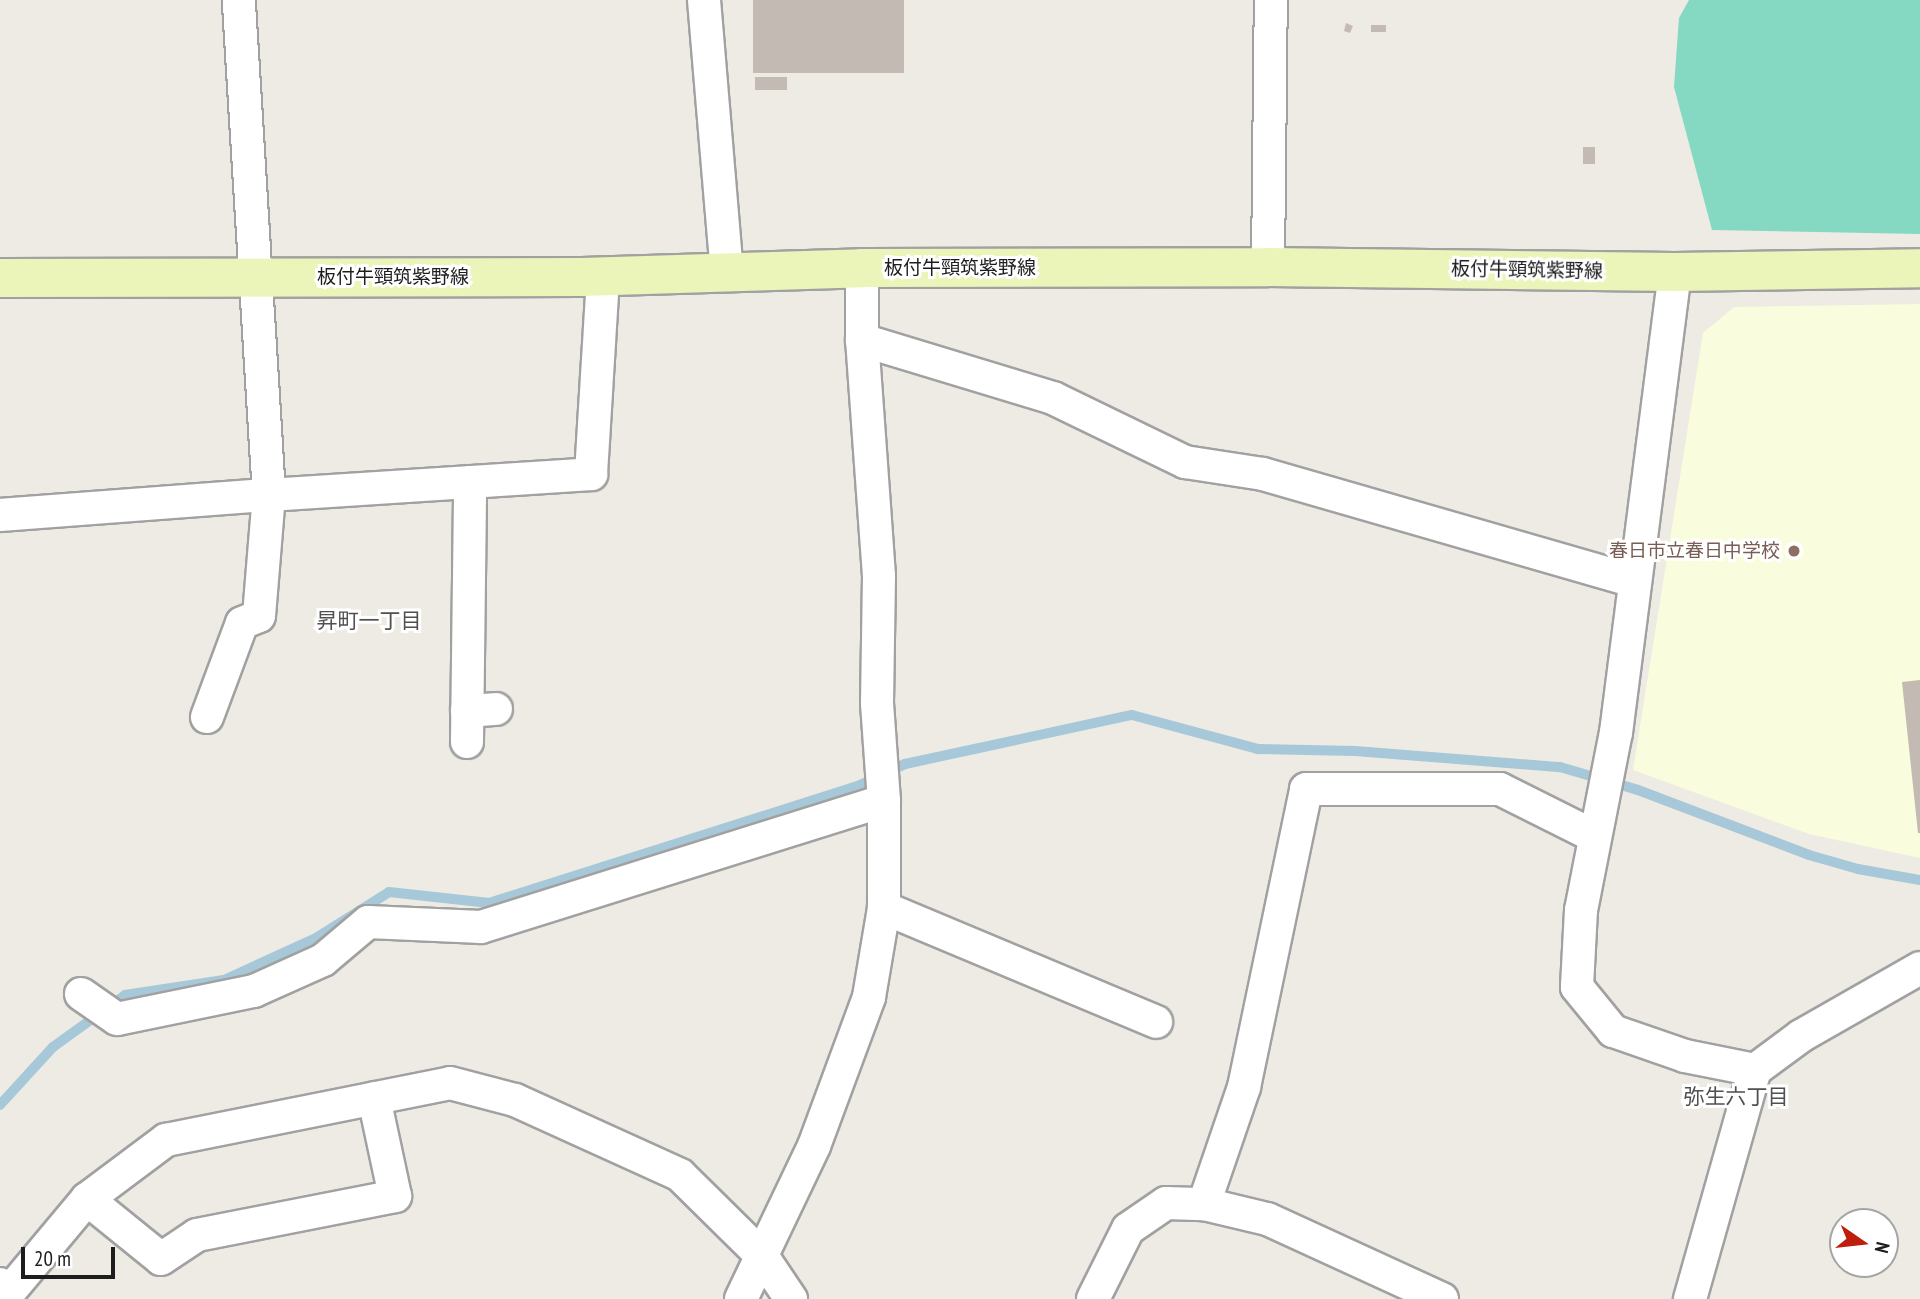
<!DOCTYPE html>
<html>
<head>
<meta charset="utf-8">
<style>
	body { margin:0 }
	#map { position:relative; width:1920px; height:1299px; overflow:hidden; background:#edebe3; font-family:"PT Sans Narrow","Noto Sans JP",sans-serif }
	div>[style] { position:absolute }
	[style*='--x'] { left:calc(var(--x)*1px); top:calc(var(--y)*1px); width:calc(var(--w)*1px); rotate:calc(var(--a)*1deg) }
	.education>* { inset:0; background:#f9fddd }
	.pitch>* { inset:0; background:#85d8c1 }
	.stream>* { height:10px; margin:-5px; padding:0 5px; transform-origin:5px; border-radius:5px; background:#a6c8d9 }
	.building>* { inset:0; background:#c2bab3; transform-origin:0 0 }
	.roads { filter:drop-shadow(2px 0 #a1a1a1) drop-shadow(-2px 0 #a1a1a1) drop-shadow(0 2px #a1a1a1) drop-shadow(0 -2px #a1a1a1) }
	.street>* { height:32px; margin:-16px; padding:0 16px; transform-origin:16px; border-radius:16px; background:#fff }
	.secondary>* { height:38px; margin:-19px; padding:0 19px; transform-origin:19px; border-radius:19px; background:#ecf5b9 }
	.dots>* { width:19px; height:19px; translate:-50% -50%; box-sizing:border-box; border:4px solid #fff; border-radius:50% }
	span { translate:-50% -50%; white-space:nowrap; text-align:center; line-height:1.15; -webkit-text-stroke:6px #fff; paint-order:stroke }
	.street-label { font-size:19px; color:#1d1d1d }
	.education-label { font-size:19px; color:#785e54 }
	.right { translate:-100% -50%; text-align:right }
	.neighbourhood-label { font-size:21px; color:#505050 }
	.north { position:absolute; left:1829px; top:1208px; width:70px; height:70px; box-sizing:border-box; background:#fff; border:2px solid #a5a5a5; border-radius:50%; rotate:104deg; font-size:19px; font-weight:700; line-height:28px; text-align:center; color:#1d1d1d }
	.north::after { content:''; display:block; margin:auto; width:24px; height:32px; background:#bd1f0c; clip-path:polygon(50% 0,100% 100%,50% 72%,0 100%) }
	.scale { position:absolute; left:21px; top:1247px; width:94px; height:32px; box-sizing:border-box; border:4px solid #1d1d1d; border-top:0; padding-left:9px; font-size:21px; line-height:24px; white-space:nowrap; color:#1d1d1d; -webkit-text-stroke:5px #fff; paint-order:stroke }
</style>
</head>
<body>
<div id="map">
	<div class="education">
		<div style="clip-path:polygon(1920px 304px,1920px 858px,1809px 834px,1633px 770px,1703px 333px,1734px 307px)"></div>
	</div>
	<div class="pitch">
		<div style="clip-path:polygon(1689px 0,1920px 0,1920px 234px,1712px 230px,1674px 87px,1679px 18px)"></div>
	</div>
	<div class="stream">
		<div style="--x:0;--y:1105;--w:79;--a:-47.6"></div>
		<div style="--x:53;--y:1047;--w:89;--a:-35.8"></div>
		<div style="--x:125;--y:995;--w:100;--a:-8.6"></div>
		<div style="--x:224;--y:980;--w:101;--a:-24.5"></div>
		<div style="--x:316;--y:938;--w:86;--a:-32.2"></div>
		<div style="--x:389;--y:892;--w:101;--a:6.3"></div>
		<div style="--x:489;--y:903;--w:389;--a:-17.6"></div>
		<div style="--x:860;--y:785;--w:50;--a:-25"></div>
		<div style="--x:905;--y:764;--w:232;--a:-12.2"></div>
		<div style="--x:1132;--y:715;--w:131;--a:15.1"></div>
		<div style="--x:1258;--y:749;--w:97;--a:1.2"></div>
		<div style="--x:1355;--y:751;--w:206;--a:4.5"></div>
		<div style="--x:1560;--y:767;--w:81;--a:16.4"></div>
		<div style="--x:1638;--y:790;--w:183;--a:20.8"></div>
		<div style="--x:1809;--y:855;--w:51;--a:15.9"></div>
		<div style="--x:1858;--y:869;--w:63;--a:10.1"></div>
	</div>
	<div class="building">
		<div style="left:753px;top:0;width:151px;height:73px"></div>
		<div style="clip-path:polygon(1346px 23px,1353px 26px,1350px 33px,1344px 31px)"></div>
		<div style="left:1371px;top:25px;width:15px;height:7px"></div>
		<div style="left:787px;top:77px;width:13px;height:32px;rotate:90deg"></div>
		<div style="left:1583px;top:147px;width:12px;height:17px"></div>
		<div style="clip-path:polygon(1920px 680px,1920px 833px,1918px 833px,1902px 682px)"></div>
	</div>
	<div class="roads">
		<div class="street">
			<div style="--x:704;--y:0;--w:273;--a:85.2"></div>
			<div style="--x:1268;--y:267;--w:267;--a:-89.4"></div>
			<div style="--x:1675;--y:272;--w:464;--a:97.3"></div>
			<div style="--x:1616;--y:732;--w:181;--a:101.1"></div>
			<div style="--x:1581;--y:910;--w:77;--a:93"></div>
			<div style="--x:1577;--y:987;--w:57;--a:50.7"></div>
			<div style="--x:1613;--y:1031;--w:76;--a:19.1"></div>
			<div style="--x:1685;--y:1056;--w:71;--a:11.3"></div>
			<div style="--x:1755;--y:1070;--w:57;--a:-36.5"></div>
			<div style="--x:1801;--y:1036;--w:137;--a:-29.7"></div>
			<div style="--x:862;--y:340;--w:200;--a:16.9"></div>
			<div style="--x:1053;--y:398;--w:147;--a:25.9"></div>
			<div style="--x:1185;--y:462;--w:79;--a:8.7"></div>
			<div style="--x:1263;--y:474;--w:385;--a:16.1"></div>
			<div style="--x:0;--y:515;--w:270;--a:-4.3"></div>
			<div style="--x:269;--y:495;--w:496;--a:-93.5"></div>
			<div style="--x:467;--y:711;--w:29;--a:-4"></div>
			<div style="--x:207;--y:717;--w:100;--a:-69.6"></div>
			<div style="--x:242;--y:623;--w:18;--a:-22"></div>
			<div style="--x:259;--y:616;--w:121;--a:-85.3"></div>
			<div style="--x:269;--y:495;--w:323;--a:-3.7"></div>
			<div style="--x:591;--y:474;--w:197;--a:-86.5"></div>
			<div style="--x:467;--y:742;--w:260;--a:-89.3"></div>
			<div style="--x:884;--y:908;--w:295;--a:22.7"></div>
			<div style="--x:81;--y:994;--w:44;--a:34.8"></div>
			<div style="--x:117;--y:1019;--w:140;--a:-11.6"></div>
			<div style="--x:254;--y:991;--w:76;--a:-24.2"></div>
			<div style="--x:323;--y:960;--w:59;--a:-40.2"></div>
			<div style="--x:368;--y:922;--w:113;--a:2.5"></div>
			<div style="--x:481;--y:927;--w:422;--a:-17.4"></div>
			<div style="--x:87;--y:1199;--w:95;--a:39"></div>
			<div style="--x:161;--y:1259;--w:43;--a:-33.7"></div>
			<div style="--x:197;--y:1235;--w:202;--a:-11.1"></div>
			<div style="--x:395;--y:1196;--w:100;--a:-102.1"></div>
			<div style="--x:0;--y:1284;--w:12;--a:35"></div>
			<div style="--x:10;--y:1291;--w:120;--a:-50.1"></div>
			<div style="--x:87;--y:1199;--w:99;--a:-36.8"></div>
			<div style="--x:166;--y:1140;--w:290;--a:-11.3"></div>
			<div style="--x:450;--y:1083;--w:67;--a:14.7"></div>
			<div style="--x:515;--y:1100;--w:181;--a:24.4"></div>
			<div style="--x:680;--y:1175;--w:115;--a:44.6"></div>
			<div style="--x:762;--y:1256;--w:52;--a:56"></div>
			<div style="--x:741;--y:1299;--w:170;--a:-64.5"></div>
			<div style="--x:814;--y:1146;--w:159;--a:-69.7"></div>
			<div style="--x:869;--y:997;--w:90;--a:-80.4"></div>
			<div style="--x:884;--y:908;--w:107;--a:-90"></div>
			<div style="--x:884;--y:801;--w:98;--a:-94.1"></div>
			<div style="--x:877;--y:703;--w:127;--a:-89.1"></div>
			<div style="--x:879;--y:576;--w:237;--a:-94.1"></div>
			<div style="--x:862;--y:340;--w:72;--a:-90"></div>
			<div style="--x:1093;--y:1299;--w:78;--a:-63.4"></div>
			<div style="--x:1128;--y:1229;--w:46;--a:-34.4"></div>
			<div style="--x:1166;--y:1203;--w:38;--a:2"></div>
			<div style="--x:1442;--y:1299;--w:192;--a:-155.4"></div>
			<div style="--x:1267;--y:1219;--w:65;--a:-166.6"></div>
			<div style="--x:1204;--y:1204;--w:124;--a:-71.1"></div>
			<div style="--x:1244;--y:1087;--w:304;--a:-78.2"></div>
			<div style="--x:1306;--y:789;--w:194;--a:0"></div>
			<div style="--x:1500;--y:789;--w:105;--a:26.6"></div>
			<div style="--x:1690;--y:1299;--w:238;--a:-74.2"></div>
		</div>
		<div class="secondary">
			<div style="--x:0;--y:278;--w:582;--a:-0.1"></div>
			<div style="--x:582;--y:277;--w:280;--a:-1.8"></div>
			<div style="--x:862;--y:268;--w:406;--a:-0.1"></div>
			<div style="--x:1268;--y:267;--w:407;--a:0.7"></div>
			<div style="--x:1675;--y:272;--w:245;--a:-0.9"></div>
		</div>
	</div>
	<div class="dots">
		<div style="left:1794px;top:551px;background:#8d6e63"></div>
	</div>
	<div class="street-label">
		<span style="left:960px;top:268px">板付牛頸筑紫野線</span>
		<span style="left:1527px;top:270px;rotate:1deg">板付牛頸筑紫野線</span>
		<span style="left:393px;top:277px">板付牛頸筑紫野線</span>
	</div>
	<div class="education-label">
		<span class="right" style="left:1780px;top:551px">春日市立春日中学校</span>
	</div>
	<div class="neighbourhood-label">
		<span style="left:369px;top:621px">昇町一丁目</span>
		<span style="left:1736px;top:1097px">弥生六丁目</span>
	</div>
	<div class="north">N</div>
	<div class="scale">20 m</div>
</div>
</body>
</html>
